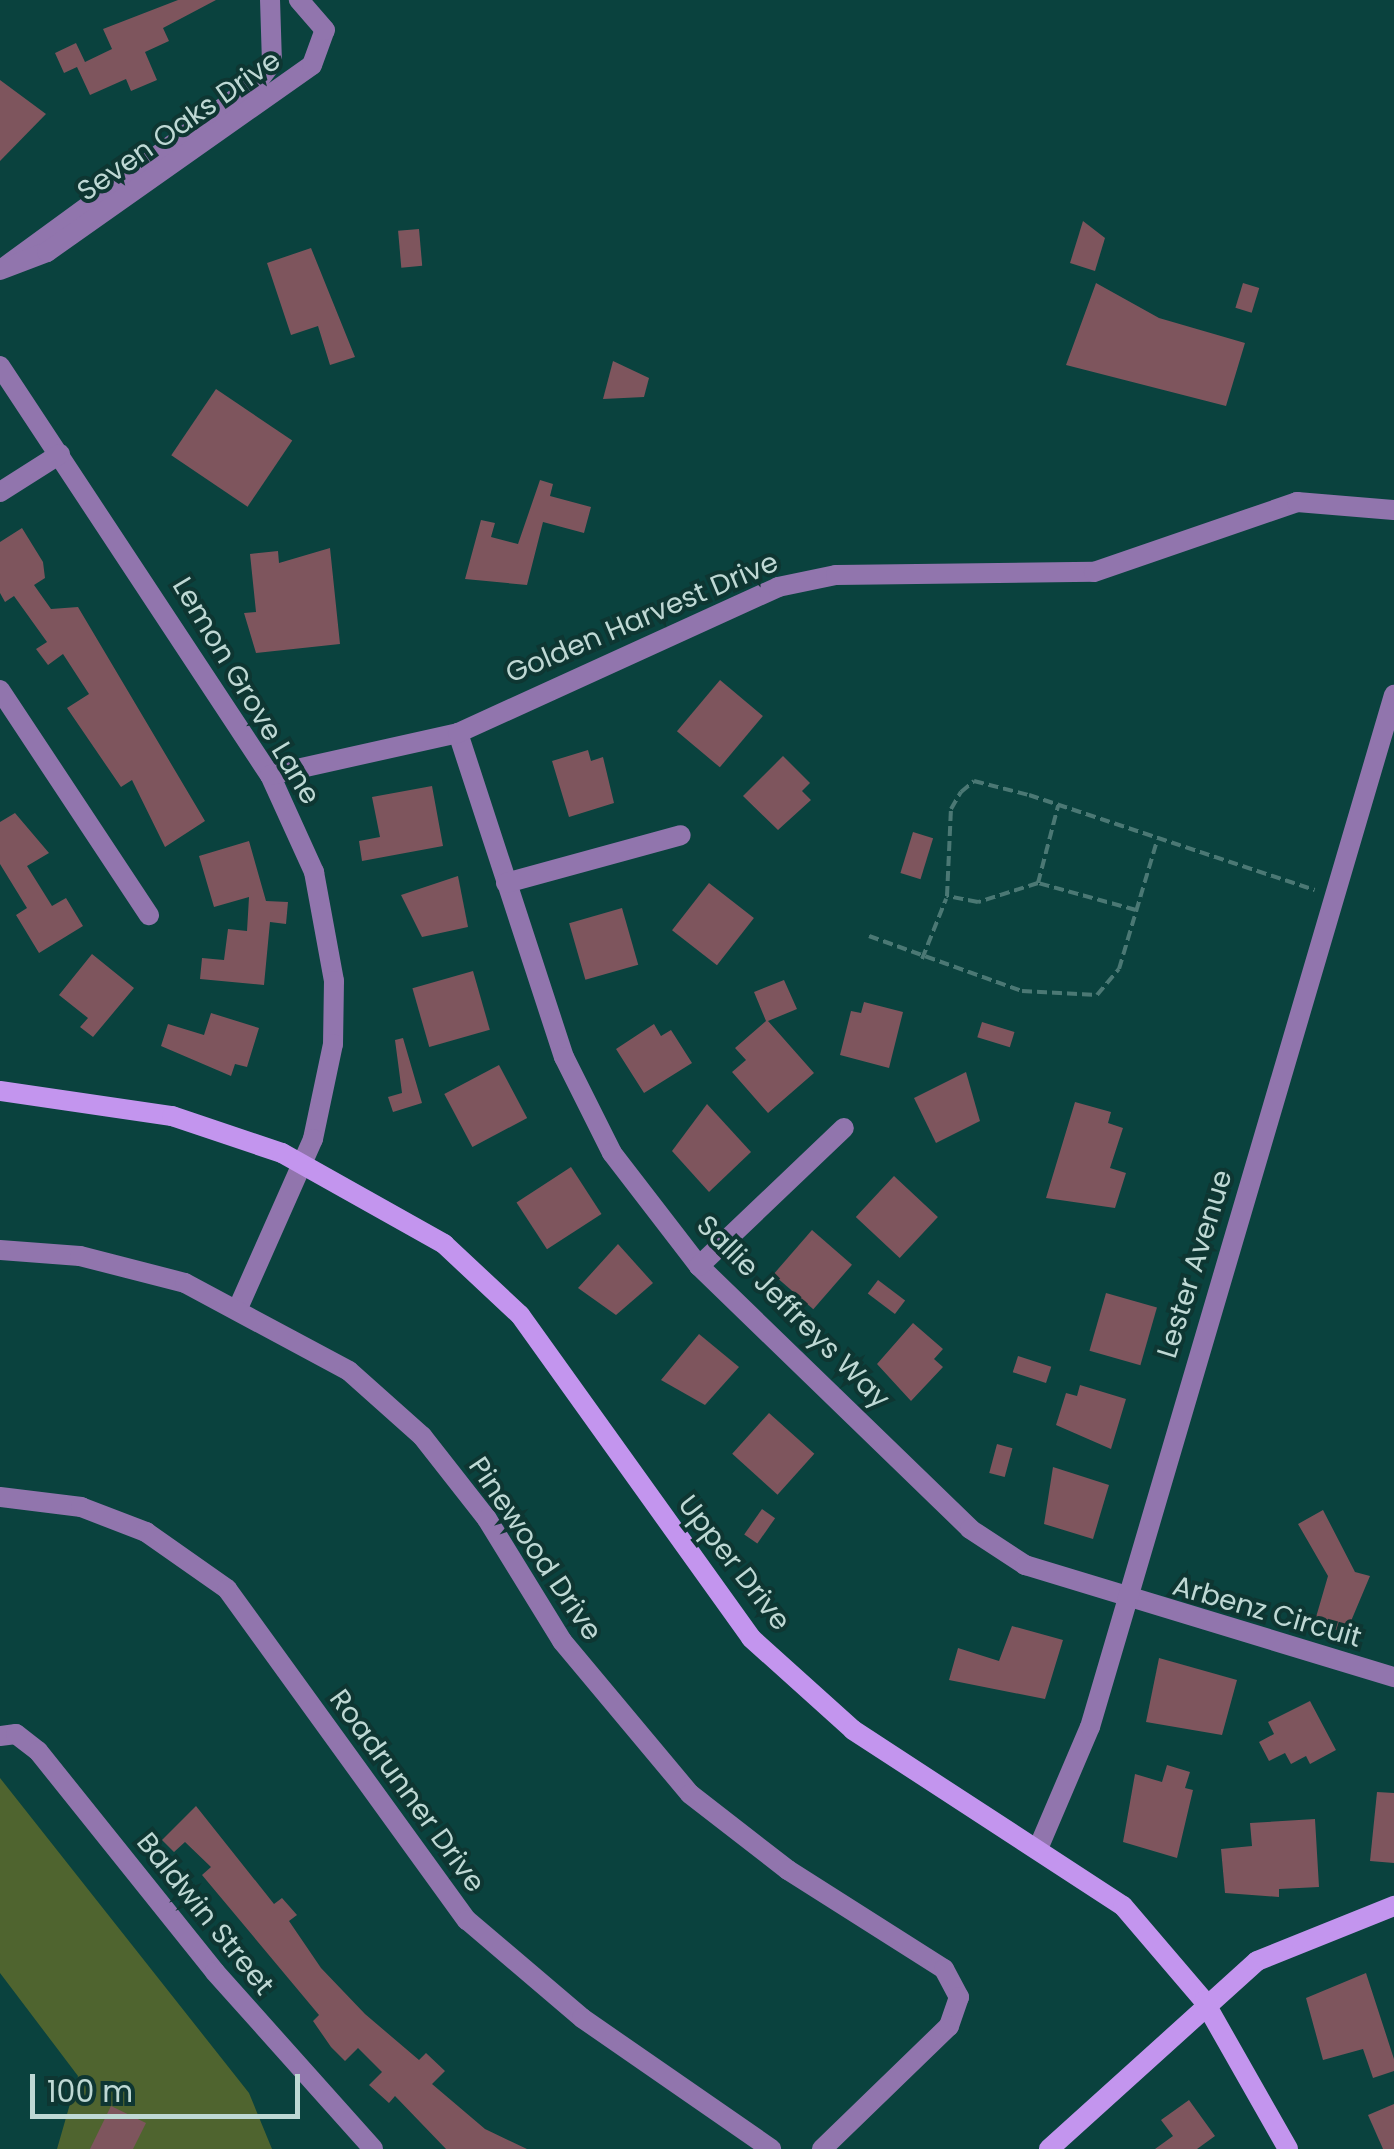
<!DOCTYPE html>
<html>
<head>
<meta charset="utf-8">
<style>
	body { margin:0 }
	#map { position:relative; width:1394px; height:2149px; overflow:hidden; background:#0a423e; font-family:Poppins,sans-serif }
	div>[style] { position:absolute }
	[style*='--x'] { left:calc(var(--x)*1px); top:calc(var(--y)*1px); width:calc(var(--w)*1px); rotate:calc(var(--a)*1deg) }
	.green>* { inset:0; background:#4f642f }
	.building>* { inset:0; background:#7e555d; transform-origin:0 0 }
	.path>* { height:4px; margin-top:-2px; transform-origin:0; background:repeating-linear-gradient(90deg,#4b7874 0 10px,transparent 0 15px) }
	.street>* { height:20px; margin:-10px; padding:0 10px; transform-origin:10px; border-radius:10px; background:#9175ad }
	.secondary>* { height:20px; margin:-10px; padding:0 10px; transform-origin:10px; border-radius:10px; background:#c395ee }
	span { translate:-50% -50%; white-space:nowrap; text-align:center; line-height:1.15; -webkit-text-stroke:8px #0e3632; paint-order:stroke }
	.street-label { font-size:28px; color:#bed8d4 }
	.scale { position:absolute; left:30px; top:2074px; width:270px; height:45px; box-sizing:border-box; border:5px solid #bed8d4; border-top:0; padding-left:12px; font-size:30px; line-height:35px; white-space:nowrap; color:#bed8d4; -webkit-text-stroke:8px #0e3632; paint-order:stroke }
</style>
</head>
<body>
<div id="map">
	<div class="green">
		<div style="clip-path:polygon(0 1778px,249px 2093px,272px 2149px,57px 2149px,78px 2076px,0 1973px)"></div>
	</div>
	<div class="building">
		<div style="clip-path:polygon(178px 0,216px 0,163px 28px,169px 41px,145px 52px,157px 80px,131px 91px,126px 79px,90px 95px,77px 67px,64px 73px,55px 53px,76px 43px,85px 62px,112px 49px,103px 29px)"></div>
		<div style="clip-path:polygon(0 80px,46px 114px,0 161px)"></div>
		<div style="clip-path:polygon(1083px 221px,1105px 238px,1095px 271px,1070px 263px)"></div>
		<div style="left:419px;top:229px;width:37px;height:21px;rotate:85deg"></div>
		<div style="clip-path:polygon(311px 248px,355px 357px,330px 365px,318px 326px,291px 335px,267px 263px)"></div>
		<div style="clip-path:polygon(1096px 283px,1159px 318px,1245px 343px,1226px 406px,1066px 365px)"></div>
		<div style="left:1243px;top:283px;width:17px;height:26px;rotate:17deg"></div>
		<div style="clip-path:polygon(613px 361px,649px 378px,644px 397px,603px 399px)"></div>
		<div style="left:216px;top:389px;width:92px;height:80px;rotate:34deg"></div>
		<div style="clip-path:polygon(540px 480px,553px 484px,550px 496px,591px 507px,584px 533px,543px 522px,527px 585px,465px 579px,481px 520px,495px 523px,491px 537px,518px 544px)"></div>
		<div style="clip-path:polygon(22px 528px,43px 562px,45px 578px,34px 585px,51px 609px,78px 607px,205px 821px,165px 847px,132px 780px,121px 787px,67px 708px,89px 694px,63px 654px,48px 665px,36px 649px,47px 642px,14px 596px,5px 602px,0 593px,0 542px)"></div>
		<div style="clip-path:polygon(330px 548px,340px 644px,256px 653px,244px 613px,256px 612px,250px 554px,278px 551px,279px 563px)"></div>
		<div style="left:720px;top:680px;width:56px;height:67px;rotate:40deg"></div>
		<div style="clip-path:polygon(588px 750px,591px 761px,603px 757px,614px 803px,569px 817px,552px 761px)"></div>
		<div style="clip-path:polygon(783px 756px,810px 783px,802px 791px,811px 800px,778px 830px,743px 796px)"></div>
		<div style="clip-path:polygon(432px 786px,443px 846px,362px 861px,359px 841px,380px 837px,372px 797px)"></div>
		<div style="clip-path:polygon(15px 813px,49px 853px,27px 866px,52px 906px,66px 898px,83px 926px,39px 953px,16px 915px,27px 908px,0 864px,0 822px)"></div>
		<div style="left:913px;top:832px;width:21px;height:43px;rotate:17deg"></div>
		<div style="clip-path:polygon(249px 841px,266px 901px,288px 902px,286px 924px,270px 922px,264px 985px,200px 979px,202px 958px,224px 960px,228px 929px,247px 931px,249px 897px,214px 907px,199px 856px)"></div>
		<div style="clip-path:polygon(458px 876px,468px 927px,422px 937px,401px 895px)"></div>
		<div style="left:709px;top:883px;width:57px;height:60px;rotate:38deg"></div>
		<div style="left:622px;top:908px;width:59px;height:55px;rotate:74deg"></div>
		<div style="clip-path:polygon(92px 954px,134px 988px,93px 1037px,80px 1027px,88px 1018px,59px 995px)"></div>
		<div style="left:473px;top:971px;width:61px;height:63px;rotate:74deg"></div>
		<div style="clip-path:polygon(784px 980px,797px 1009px,768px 1021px,814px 1073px,768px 1113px,732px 1072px,746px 1060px,735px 1048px,766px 1021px,754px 992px)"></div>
		<div style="clip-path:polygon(864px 1002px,903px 1012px,889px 1068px,840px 1055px,851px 1011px,861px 1013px)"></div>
		<div style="clip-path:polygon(211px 1013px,259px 1028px,247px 1067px,235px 1064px,231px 1076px,161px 1046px,168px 1024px,204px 1035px)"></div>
		<div style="left:982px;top:1022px;width:34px;height:16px;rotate:17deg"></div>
		<div style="clip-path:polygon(654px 1024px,661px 1036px,671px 1030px,692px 1063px,644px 1093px,616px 1049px)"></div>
		<div style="clip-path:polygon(403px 1038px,422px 1103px,393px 1112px,388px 1097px,402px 1093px,395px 1040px)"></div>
		<div style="left:499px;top:1065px;width:60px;height:62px;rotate:62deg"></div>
		<div style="clip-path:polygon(966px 1072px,980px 1121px,936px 1143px,914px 1098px)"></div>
		<div style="clip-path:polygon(1075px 1102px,1111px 1112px,1108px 1123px,1123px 1128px,1110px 1168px,1126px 1173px,1115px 1208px,1046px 1198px)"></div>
		<div style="clip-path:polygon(707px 1104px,751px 1152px,709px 1192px,672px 1151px)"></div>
		<div style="left:571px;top:1167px;width:56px;height:65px;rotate:57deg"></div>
		<div style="left:894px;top:1176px;width:60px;height:56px;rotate:43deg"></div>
		<div style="left:812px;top:1230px;width:53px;height:59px;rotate:41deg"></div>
		<div style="clip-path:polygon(618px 1244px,653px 1283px,616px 1315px,578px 1288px)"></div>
		<div style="left:878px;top:1280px;width:34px;height:17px;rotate:37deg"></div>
		<div style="left:1106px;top:1293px;width:53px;height:60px;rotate:16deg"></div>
		<div style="clip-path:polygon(913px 1323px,943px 1349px,934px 1359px,943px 1367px,911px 1401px,877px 1364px)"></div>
		<div style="clip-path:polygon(699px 1334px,739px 1367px,705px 1405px,661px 1380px)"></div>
		<div style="left:1018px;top:1356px;width:35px;height:17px;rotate:18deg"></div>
		<div style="clip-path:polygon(1080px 1385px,1126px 1399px,1111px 1449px,1056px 1425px,1066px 1393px,1077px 1396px)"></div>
		<div style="left:769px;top:1413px;width:61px;height:55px;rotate:42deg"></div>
		<div style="left:997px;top:1444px;width:16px;height:30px;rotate:15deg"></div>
		<div style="clip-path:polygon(1053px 1467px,1109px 1485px,1093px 1539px,1044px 1524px)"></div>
		<div style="left:762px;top:1509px;width:16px;height:31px;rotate:35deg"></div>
		<div style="clip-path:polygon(1323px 1510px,1355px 1572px,1370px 1576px,1346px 1633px,1314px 1624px,1328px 1576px,1298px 1524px)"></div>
		<div style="clip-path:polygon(1012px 1626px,1063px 1640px,1045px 1699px,949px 1680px,958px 1648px,999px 1661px)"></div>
		<div style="clip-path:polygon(1159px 1658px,1237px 1680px,1222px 1735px,1146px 1722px)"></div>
		<div style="clip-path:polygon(1310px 1701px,1336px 1750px,1310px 1764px,1306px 1756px,1291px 1764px,1285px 1753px,1269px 1761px,1259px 1742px,1274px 1734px,1268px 1722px)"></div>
		<div style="clip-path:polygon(1167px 1765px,1190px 1772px,1185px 1788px,1193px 1790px,1177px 1858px,1123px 1842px,1135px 1774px,1162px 1782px)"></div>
		<div style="clip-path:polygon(1377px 1792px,1394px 1793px,1394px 1863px,1370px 1861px)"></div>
		<div style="clip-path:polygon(196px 1806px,274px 1904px,282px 1898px,297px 1915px,289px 1921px,321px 1968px,365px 2014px,419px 2060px,426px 2053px,445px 2071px,432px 2084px,485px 2129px,527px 2149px,446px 2149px,395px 2096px,389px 2103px,369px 2085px,382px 2072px,358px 2048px,345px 2061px,331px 2047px,313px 2021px,319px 2015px,202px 1875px,211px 1867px,185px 1842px,174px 1852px,162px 1840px)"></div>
		<div style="clip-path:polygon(1315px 1819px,1319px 1887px,1279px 1889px,1279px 1897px,1225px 1893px,1221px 1849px,1252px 1846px,1250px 1823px)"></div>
		<div style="clip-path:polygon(1366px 1973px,1394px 2059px,1394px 2071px,1373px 2078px,1363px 2049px,1323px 2060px,1306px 1998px)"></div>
		<div style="clip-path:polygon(1189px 2100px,1215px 2136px,1197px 2149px,1155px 2149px,1173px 2136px,1161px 2120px)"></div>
		<div style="clip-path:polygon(1394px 2104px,1394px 2149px,1383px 2149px,1368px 2115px)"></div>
		<div style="clip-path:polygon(111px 2106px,146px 2123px,133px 2149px,90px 2149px)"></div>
	</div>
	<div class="path">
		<div style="--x:1038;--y:883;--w:80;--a:-75.4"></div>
		<div style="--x:1136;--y:910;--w:102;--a:-164.6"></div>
		<div style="--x:1038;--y:883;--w:63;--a:162.4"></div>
		<div style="--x:978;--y:902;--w:32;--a:-169"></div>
		<div style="--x:947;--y:896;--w:87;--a:-87.4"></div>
		<div style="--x:951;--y:809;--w:20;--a:-60"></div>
		<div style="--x:961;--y:792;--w:17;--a:-40"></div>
		<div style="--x:974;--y:781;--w:57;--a:14.3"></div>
		<div style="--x:1029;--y:795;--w:301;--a:18.4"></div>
		<div style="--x:869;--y:936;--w:163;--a:19.8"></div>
		<div style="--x:1022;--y:991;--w:75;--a:3.1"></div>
		<div style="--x:1097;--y:995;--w:34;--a:-50"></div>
		<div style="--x:1119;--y:969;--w:134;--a:-73.5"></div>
		<div style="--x:922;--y:959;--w:65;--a:-68.2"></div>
	</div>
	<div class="street">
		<div style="--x:6;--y:266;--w:309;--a:-36.1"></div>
		<div style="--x:256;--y:84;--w:26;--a:-53"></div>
		<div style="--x:272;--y:63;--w:63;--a:-91.8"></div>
		<div style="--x:0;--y:270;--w:50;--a:-21"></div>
		<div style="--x:47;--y:252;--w:324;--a:-35.2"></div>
		<div style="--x:312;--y:65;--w:37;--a:-70"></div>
		<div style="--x:325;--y:30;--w:40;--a:-131"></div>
		<div style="--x:0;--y:366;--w:490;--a:56.6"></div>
		<div style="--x:270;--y:775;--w:107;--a:65.6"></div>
		<div style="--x:314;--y:872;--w:111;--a:79.6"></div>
		<div style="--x:334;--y:981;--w:63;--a:90.9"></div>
		<div style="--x:333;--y:1044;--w:97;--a:101.9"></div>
		<div style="--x:313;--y:1139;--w:183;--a:113.9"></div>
		<div style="--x:0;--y:492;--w:71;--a:-32.3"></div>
		<div style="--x:0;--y:690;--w:270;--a:56.5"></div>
		<div style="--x:458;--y:733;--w:341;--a:71.9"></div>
		<div style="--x:564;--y:1057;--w:107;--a:63.4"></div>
		<div style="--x:612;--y:1153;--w:143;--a:52.4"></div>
		<div style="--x:699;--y:1266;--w:378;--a:44.1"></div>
		<div style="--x:970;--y:1529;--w:66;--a:33.2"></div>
		<div style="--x:1025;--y:1565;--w:386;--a:16.9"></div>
		<div style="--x:270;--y:775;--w:193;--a:-12.6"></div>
		<div style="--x:458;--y:733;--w:352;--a:-24.5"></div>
		<div style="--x:778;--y:587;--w:59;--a:-11.7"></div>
		<div style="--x:836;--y:575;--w:258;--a:-0.7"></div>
		<div style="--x:1094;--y:572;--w:215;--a:-19"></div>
		<div style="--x:1297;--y:502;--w:97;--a:4.7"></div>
		<div style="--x:506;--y:883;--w:181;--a:-15.3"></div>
		<div style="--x:0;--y:1250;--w:80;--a:4.3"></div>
		<div style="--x:80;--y:1256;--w:108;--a:14.4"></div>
		<div style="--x:185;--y:1283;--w:186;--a:28.2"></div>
		<div style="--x:349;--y:1371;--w:98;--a:41.7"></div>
		<div style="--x:422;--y:1436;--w:105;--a:51.9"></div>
		<div style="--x:487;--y:1519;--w:143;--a:58.4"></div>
		<div style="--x:562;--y:1641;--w:199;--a:50.1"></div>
		<div style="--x:690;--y:1794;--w:124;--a:37.8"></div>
		<div style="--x:788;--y:1870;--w:185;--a:32.4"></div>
		<div style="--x:944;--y:1969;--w:32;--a:62"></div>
		<div style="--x:959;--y:1997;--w:31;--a:109"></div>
		<div style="--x:949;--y:2026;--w:177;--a:135.9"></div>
		<div style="--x:699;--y:1266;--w:200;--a:-43.6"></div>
		<div style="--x:0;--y:1497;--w:82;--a:7"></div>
		<div style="--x:81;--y:1507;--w:70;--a:21"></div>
		<div style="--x:146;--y:1532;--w:99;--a:35.1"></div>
		<div style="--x:227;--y:1589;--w:409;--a:54.1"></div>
		<div style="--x:467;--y:1920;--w:151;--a:40.4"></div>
		<div style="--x:582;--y:2018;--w:230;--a:34.7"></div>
		<div style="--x:0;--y:1736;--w:16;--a:-7"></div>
		<div style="--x:16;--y:1734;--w:28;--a:38"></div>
		<div style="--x:38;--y:1751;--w:283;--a:51.3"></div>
		<div style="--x:215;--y:1972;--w:237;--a:48.2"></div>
		<div style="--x:1040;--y:1844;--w:127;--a:-66.9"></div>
		<div style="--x:1090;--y:1727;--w:1076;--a:-73.59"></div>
	</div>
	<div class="secondary">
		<div style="--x:0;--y:1091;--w:174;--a:8.3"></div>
		<div style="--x:172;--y:1116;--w:116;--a:18.6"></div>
		<div style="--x:282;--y:1153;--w:186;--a:29.3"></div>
		<div style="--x:444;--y:1244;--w:104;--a:43.1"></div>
		<div style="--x:520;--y:1315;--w:397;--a:54.4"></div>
		<div style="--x:751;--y:1638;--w:137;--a:42"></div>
		<div style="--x:853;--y:1730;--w:322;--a:33.1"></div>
		<div style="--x:1123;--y:1906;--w:125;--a:49.5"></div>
		<div style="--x:1204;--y:2001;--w:170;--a:60.4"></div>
		<div style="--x:1049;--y:2149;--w:280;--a:-42.1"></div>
		<div style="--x:1257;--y:1961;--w:148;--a:-21.9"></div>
	</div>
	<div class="street-label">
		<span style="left:179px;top:126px;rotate:-35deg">Seven Oaks Drive</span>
		<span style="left:642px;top:618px;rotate:-23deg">Golden Harvest Drive</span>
		<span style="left:246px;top:691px;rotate:59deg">Lemon Grove Lane</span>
		<span style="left:1195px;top:1264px;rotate:-73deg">Lester Avenue</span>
		<span style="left:793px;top:1312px;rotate:45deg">Sallie Jeffreys Way</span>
		<span style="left:535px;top:1549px;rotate:56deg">Pinewood Drive</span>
		<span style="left:734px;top:1563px;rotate:52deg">Upper Drive</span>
		<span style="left:1267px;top:1612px;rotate:16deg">Arbenz Circuit</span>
		<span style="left:407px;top:1791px;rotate:54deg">Roadrunner Drive</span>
		<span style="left:205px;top:1914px;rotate:51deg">Baldwin Street</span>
	</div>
	<div class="scale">100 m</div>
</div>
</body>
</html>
